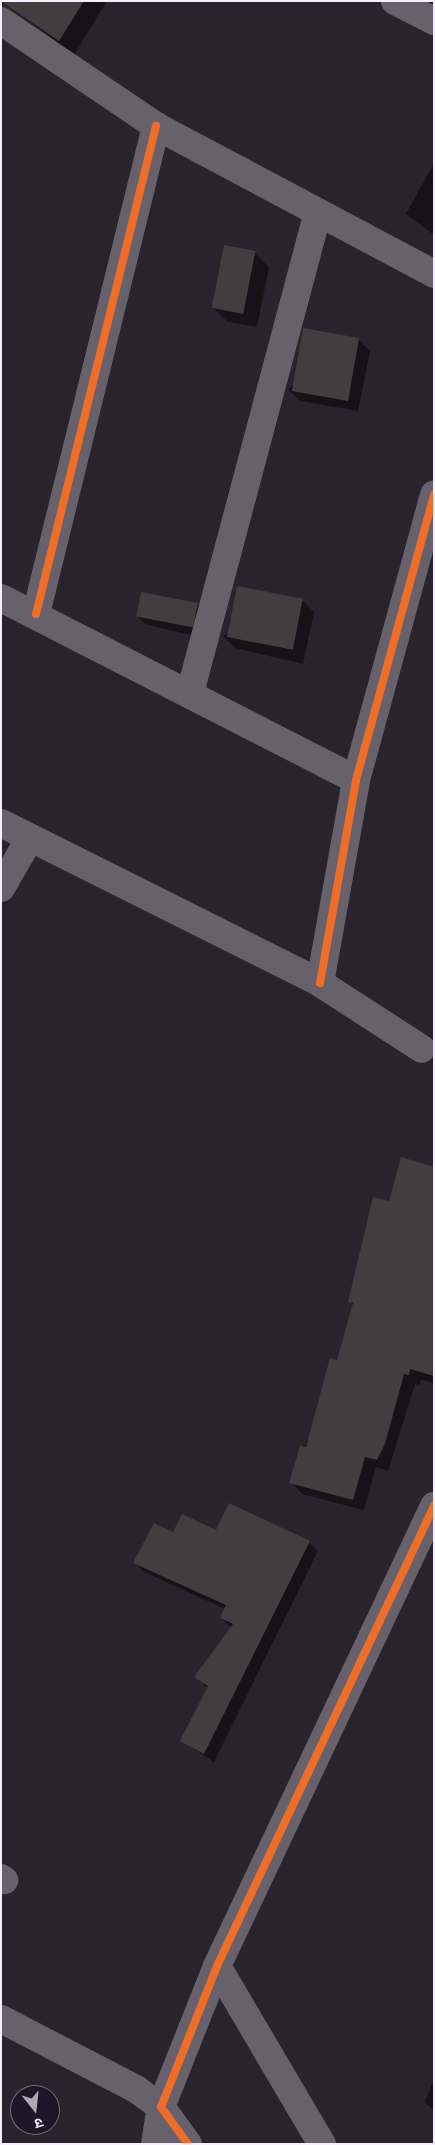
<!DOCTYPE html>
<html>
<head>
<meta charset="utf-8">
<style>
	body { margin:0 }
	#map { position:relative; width:435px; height:2145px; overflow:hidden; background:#29232e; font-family:Lato,"Noto Sans Devanagari",sans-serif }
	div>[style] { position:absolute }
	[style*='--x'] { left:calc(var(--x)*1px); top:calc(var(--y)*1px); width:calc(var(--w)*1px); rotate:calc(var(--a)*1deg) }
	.shadow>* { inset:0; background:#0007 }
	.building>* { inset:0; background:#423e3f; transform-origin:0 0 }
	.minor>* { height:28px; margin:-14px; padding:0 14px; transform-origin:14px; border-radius:14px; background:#66616a }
	.tertiary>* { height:28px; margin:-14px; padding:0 14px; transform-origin:14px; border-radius:14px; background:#66616a }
	.cycleway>* { height:8px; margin:-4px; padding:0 4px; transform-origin:4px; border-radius:4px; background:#ee6e29 }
	span { translate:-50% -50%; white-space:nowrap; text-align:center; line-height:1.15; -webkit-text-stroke:4px #201429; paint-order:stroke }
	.frame { position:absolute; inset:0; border:2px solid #f6eefc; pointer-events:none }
	.north { position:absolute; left:10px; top:2085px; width:50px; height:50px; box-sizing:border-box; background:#201429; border:1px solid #766b7d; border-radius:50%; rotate:164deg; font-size:14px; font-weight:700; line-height:20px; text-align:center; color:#f6eefc }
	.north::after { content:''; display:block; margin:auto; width:18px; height:22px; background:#aea7b4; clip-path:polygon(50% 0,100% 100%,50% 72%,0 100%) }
</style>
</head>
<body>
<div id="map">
	<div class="shadow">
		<div style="clip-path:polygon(21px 1px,107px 1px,74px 55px,15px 10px)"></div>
		<div style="clip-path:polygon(434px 163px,434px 235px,406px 214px)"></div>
		<div style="clip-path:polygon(254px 252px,269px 267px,257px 327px,228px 322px,213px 308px)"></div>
		<div style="clip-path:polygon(358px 339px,370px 351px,358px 411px,300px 401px,288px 389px)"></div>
		<div style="clip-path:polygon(302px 600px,314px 612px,303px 664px,235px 648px,223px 636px)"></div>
		<div style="clip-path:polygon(197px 604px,205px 612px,199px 637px,145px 624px,137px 616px)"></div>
		<div style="clip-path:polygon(434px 1168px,434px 1383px,421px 1380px,420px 1385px,415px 1384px,388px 1471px,376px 1467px,364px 1510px,302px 1494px,291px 1482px,338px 1362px,354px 1306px,350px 1301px,390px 1203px)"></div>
		<div style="clip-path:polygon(217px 1532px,309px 1542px,318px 1551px,214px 1762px,182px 1741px,208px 1688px,196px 1677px,232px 1628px,221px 1618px,225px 1609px,144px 1572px,135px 1563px,173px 1534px)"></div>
		<div style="clip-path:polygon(434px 2079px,434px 2111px,425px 2102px)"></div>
	</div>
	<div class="building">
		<div style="clip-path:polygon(1px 1px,84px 1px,59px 41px)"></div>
		<div style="left:224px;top:245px;width:32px;height:64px;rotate:11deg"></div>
		<div style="left:303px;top:328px;width:57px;height:64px;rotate:10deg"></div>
		<div style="left:237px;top:586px;width:67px;height:52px;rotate:11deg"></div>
		<div style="left:141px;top:592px;width:58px;height:25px;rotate:11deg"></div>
		<div style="clip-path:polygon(401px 1157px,434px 1167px,434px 1376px,410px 1369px,409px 1375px,404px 1374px,385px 1444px,377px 1460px,365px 1457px,353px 1500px,289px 1483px,300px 1446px,306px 1447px,330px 1358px,337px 1360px,353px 1303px,348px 1302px,373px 1197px,389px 1201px)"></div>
		<div style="clip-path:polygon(229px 1503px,310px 1541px,204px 1754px,180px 1741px,208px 1686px,194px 1677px,233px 1624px,220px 1618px,226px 1605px,133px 1563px,154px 1523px,173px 1532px,182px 1514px,216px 1530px)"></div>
	</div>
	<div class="minor">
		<div style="--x:1;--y:21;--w:187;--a:34.1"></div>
		<div style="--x:156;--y:126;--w:315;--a:28"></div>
		<div style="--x:1;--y:598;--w:399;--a:27.1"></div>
		<div style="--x:36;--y:614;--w:503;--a:-76.18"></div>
		<div style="--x:190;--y:693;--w:495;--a:-75.1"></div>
		<div style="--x:1;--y:823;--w:357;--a:26.6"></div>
		<div style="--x:320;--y:983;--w:121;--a:32.9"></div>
		<div style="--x:1;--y:888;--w:58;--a:-59.9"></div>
		<div style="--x:320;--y:983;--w:206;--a:-79.9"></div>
		<div style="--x:356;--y:780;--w:296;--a:-74.7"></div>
		<div style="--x:1;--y:1878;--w:4;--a:34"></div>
		<div style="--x:217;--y:1966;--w:207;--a:59.5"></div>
		<div style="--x:1;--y:2019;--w:152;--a:27.4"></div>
		<div style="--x:136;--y:2089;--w:31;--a:36"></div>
	</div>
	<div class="tertiary">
		<div style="--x:395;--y:1;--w:44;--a:27.1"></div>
		<div style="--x:155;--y:2144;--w:37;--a:-81"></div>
		<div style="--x:188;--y:2144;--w:46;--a:-126.1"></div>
		<div style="--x:161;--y:2107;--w:152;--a:-68.3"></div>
		<div style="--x:217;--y:1966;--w:509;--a:-64.74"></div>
	</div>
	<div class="cycleway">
		<div style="--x:36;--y:614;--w:503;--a:-76.18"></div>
		<div style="--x:320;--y:983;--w:206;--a:-79.9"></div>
		<div style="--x:356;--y:780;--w:296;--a:-74.7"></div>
		<div style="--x:188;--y:2144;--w:46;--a:-126.1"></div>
		<div style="--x:161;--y:2107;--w:152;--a:-68.3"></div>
		<div style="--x:217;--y:1966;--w:509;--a:-64.74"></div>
	</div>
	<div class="frame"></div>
	<div class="north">उ</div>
</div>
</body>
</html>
